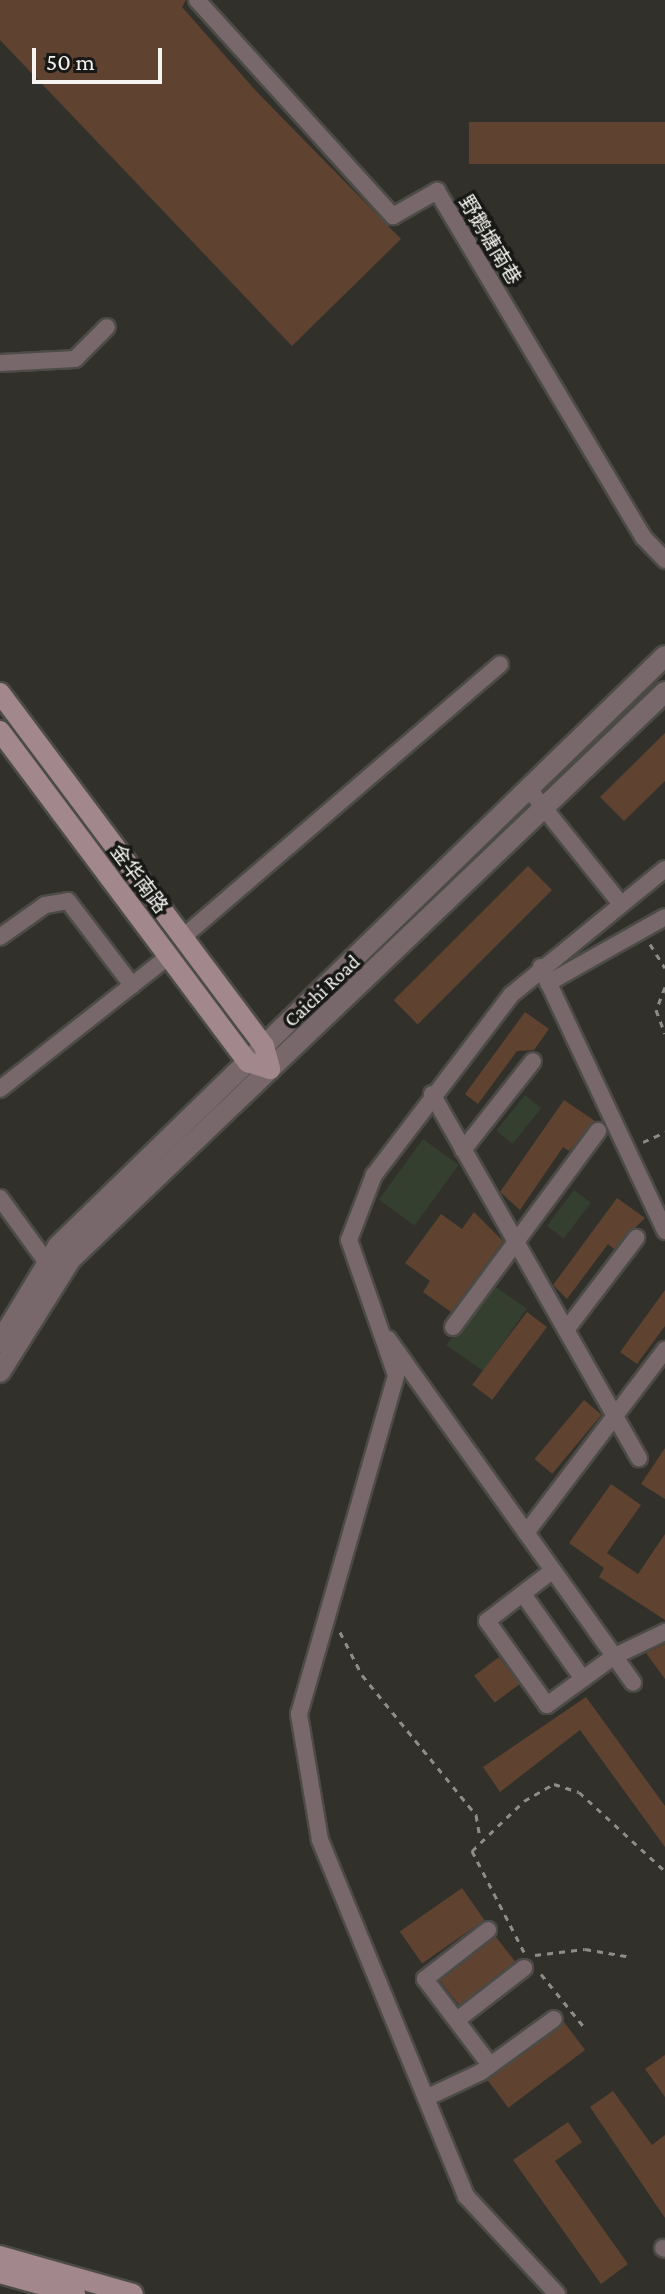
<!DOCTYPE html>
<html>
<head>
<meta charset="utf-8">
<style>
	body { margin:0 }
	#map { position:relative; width:665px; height:2294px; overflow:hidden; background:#31302b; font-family:"Crimson Pro","Noto Sans SC",serif }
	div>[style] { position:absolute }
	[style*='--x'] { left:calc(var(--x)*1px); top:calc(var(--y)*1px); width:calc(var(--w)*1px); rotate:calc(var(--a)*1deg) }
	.green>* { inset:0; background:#353f2f; transform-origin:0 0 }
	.building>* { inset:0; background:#5f4330; transform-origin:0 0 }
	.path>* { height:3px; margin-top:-1.5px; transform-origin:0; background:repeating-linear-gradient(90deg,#8e8d89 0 6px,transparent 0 12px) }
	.roads { filter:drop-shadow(2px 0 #4c4b47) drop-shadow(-2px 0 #4c4b47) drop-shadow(0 2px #4c4b47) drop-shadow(0 -2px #4c4b47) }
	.minor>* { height:16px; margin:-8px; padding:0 8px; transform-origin:8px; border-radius:8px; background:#79686b }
	.tertiary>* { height:20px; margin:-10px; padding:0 10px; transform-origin:10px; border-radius:10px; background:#79686b }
	.secondary>* { height:20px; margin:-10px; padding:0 10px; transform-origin:10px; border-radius:10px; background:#a2878c }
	span { translate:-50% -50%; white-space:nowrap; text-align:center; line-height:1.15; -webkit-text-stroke:7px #181816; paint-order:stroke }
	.street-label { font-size:20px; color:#f5f4f1 }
	.scale { position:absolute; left:32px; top:48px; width:130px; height:36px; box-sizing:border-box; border:4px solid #f5f4f1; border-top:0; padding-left:10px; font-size:24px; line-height:28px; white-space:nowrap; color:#f5f4f1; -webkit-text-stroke:6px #181816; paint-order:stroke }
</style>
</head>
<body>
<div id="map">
	<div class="green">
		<div style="left:525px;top:1095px;width:21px;height:46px;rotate:39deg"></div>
		<div style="left:423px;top:1139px;width:44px;height:75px;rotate:36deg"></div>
		<div style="left:574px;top:1190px;width:21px;height:45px;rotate:37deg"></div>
		<div style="left:490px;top:1283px;width:45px;height:76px;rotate:35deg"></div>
	</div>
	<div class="building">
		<div style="clip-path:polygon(0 0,186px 0,182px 7px,256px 91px,401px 239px,292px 346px,0 40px)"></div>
		<div style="left:665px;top:122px;width:42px;height:196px;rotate:90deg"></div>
		<div style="clip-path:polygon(665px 733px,665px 781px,624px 821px,600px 797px)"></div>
		<div style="left:528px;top:866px;width:34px;height:190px;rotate:45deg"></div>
		<div style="clip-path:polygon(525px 1012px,549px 1029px,534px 1050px,517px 1051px,478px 1104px,465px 1094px)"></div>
		<div style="clip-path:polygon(564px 1100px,595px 1121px,569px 1151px,563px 1147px,520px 1210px,500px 1192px)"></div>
		<div style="clip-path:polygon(617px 1198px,645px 1218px,614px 1249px,608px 1244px,567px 1299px,553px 1285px)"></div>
		<div style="clip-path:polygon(474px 1212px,503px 1241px,451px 1312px,423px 1292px,430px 1281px,405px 1263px,441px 1214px,462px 1229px)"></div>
		<div style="clip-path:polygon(665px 1290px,665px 1326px,637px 1364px,620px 1352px)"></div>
		<div style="left:527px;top:1312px;width:25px;height:91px;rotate:37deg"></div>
		<div style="left:584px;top:1400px;width:23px;height:77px;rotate:40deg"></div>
		<div style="clip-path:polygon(665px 1448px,665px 1499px,641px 1484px)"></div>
		<div style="clip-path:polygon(611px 1484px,641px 1505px,607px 1553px,638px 1574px,665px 1534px,665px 1620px,599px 1577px,604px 1568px,569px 1543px)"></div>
		<div style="clip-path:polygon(665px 1644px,665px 1679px,646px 1653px)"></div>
		<div style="left:499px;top:1657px;width:34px;height:31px;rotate:53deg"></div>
		<div style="clip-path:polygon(586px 1697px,665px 1806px,665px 1847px,580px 1730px,500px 1792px,483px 1767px)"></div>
		<div style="left:462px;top:1888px;width:39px;height:76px;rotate:55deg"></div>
		<div style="left:496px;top:1937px;width:31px;height:71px;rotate:52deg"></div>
		<div style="left:564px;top:2022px;width:35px;height:96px;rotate:53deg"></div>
		<div style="clip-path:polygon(665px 2055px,665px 2097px,645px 2069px)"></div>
		<div style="clip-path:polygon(613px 2091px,652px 2145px,665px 2135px,665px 2218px,590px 2107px)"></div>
		<div style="clip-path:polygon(568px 2122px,582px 2142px,555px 2161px,628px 2264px,601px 2284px,513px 2160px)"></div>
	</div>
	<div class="path">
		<div style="--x:650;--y:944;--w:28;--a:58"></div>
		<div style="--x:665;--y:987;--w:25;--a:111"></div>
		<div style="--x:656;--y:1010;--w:25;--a:69"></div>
		<div style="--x:643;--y:1142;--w:24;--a:-24"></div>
		<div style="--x:340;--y:1632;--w:48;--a:62.9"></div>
		<div style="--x:362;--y:1675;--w:181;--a:50.8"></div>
		<div style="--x:476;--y:1815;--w:22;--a:80"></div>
		<div style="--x:524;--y:1952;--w:114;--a:-117.2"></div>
		<div style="--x:472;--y:1851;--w:72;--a:-43.9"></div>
		<div style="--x:524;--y:1801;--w:34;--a:-30"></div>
		<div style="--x:554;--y:1784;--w:26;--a:18"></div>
		<div style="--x:579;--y:1792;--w:117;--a:42.6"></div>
		<div style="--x:535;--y:1955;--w:50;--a:-6.8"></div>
		<div style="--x:585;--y:1949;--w:47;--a:9.9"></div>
		<div style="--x:541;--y:1974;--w:68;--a:50.9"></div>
	</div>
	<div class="roads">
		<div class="minor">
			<div style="--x:197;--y:0;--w:292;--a:47.8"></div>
			<div style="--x:393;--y:216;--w:51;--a:-29.6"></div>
			<div style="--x:437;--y:191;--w:403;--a:59.2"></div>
			<div style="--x:643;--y:537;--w:32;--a:46"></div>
			<div style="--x:0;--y:363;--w:75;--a:-3.1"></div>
			<div style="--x:75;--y:359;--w:45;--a:-45"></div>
			<div style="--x:528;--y:788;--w:149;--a:51.3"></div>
			<div style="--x:0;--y:937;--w:55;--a:-35.4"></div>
			<div style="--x:45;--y:905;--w:23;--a:-10"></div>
			<div style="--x:68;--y:901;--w:106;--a:52.7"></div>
			<div style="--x:183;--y:937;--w:418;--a:-40.7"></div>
			<div style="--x:541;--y:967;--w:292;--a:64.8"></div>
			<div style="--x:548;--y:983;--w:134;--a:-29.4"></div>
			<div style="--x:0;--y:1089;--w:216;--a:-38.2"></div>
			<div style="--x:432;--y:1094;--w:419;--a:60.4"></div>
			<div style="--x:463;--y:1150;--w:113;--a:-51.8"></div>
			<div style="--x:0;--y:1198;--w:90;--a:54"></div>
			<div style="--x:453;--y:1327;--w:244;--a:-53.5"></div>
			<div style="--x:566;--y:1330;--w:116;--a:-52.7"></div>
			<div style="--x:388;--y:1339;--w:422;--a:54.5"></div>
			<div style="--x:526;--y:1533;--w:230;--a:-52.8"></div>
			<div style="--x:552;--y:1571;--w:82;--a:142.4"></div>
			<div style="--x:487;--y:1621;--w:103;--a:54.5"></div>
			<div style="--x:547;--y:1705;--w:82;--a:-36"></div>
			<div style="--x:613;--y:1657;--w:58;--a:-25.7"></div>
			<div style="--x:523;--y:1594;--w:104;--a:54.8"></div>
			<div style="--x:488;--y:1930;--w:80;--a:142.1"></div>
			<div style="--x:425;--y:1979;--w:108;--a:52.9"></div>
			<div style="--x:457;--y:2020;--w:85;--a:-37.8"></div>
			<div style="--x:426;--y:2098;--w:61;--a:-25.3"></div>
			<div style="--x:481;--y:2072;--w:90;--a:-36"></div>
			<div style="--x:663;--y:2248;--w:2;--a:27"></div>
			<div style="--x:557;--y:2294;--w:134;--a:-132.9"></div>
			<div style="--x:466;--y:2196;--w:385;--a:-112.3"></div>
			<div style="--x:320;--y:1840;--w:128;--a:-99.5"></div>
			<div style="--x:299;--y:1714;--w:353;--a:-74"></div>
			<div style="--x:396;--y:1375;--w:143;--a:-109.2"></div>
			<div style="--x:349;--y:1240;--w:70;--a:-69"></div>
			<div style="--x:374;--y:1175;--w:226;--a:-52.7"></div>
			<div style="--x:511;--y:995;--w:199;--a:-39.3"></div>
		</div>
		<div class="tertiary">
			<div style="--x:0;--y:1342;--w:112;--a:-58.9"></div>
			<div style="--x:58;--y:1246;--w:846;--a:-44.19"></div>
			<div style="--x:0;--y:1372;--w:133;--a:-57.9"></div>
			<div style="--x:71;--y:1259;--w:821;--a:-43.67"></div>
		</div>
		<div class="secondary">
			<div style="--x:0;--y:693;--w:441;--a:53.2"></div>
			<div style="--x:264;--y:1046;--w:24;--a:75"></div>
			<div style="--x:0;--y:731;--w:414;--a:53.2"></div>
			<div style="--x:248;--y:1062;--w:23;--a:18"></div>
			<div style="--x:0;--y:2256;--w:138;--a:15.9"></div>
			<div style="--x:0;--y:2273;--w:78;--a:15.6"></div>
		</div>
	</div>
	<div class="street-label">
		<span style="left:490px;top:240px;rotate:59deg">野鹅塘南巷</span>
		<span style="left:139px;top:879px;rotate:53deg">金华南路</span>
		<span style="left:322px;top:991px;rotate:-43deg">Caichi Road</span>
	</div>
	<div class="scale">50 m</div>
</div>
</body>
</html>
